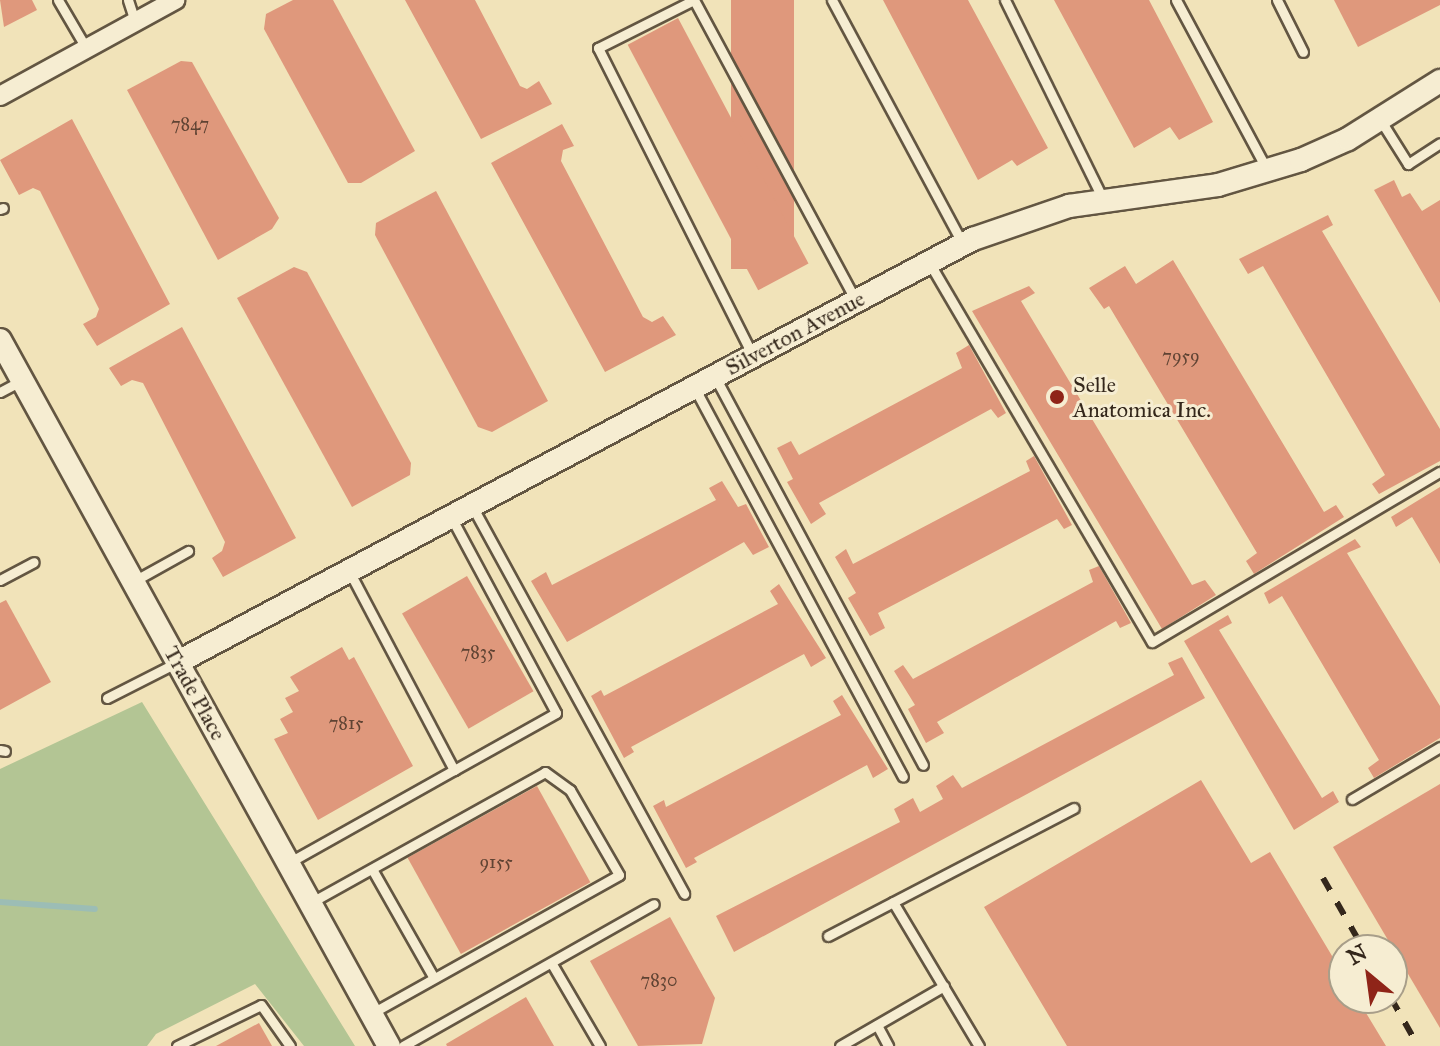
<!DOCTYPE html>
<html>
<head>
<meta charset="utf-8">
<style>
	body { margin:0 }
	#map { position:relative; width:1440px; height:1046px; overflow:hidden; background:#f1e3b9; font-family:"IM FELL Great Primer",serif }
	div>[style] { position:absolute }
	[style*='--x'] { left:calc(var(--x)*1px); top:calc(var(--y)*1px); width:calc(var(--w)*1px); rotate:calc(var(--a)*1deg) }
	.green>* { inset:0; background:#b3c594 }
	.stream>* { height:6px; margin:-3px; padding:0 3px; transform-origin:3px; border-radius:3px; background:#9cbdb5 }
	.building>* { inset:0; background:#df987c; transform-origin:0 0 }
	.roads { filter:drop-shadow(2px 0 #635642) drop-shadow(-2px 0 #635642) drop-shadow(0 2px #635642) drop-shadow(0 -2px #635642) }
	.service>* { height:9px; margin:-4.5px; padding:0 4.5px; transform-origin:4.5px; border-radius:4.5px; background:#f6edd2 }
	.minor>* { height:18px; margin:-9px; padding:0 9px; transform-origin:9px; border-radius:9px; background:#f6edd2 }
	.tertiary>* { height:22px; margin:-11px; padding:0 11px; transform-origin:11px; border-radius:11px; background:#f6edd2 }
	.rail>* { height:6px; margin-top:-3px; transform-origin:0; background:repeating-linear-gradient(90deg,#34271b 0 14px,transparent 0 28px) }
	.dots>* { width:22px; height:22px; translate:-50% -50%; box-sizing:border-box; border:4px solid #f6edd2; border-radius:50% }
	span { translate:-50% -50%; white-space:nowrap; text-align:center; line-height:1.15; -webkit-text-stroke:6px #f6edd2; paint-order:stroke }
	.number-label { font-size:18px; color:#5f4333 }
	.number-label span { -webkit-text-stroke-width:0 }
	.street-label { font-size:22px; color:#34271b }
	.poi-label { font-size:22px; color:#34271b }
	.left { translate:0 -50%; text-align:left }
	.north { position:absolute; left:1328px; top:934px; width:80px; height:80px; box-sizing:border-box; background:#f6edd2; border:2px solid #a89e89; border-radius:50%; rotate:331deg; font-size:22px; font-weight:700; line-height:32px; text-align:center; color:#34271b }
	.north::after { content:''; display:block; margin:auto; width:28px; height:36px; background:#8f2418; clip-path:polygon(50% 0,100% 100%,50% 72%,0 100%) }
</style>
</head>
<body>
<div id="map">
	<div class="green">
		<div style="clip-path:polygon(142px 702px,355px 1046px,304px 1046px,255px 984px,156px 1034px,147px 1046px,0 1046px,0 769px)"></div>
	</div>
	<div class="stream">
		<div style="--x:0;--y:902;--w:95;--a:4.2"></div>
	</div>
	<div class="building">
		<div style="clip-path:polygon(0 0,32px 0,37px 10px,4px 27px)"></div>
		<div style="clip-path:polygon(293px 0,333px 0,415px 151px,361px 183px,348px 183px,264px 29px,266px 14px)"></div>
		<div style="clip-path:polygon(405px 0,475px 0,520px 86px,527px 89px,539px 81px,552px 104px,481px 139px)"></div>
		<div style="left:731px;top:0;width:63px;height:269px"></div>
		<div style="clip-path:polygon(883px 0,968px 0,1048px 148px,1017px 166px,1012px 160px,978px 180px)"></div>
		<div style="clip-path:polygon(1054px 0,1149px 0,1213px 122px,1179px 140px,1170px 127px,1134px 148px)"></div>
		<div style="clip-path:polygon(1334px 0,1440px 0,1440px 5px,1358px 47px)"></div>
		<div style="left:678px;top:18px;width:278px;height:57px;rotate:62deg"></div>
		<div style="clip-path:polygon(181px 61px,192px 62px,279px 218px,272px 229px,218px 260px,127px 90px)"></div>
		<div style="clip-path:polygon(72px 119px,170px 304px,97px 346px,83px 324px,96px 317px,99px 309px,40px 191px,33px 188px,19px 195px,0 160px)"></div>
		<div style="clip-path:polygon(562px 124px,574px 146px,563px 150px,561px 161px,643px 317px,652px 322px,663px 316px,676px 335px,605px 372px,491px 163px)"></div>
		<div style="clip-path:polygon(1394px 180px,1402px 197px,1410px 193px,1422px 211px,1440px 200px,1440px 303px,1374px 190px)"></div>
		<div style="clip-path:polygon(436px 191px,548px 401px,492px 432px,478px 427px,375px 235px,376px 223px)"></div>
		<div style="clip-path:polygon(1328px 215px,1333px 225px,1322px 231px,1440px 429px,1440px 461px,1379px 494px,1372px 484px,1385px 475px,1263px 266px,1248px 274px,1239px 259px)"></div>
		<div style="clip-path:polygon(1173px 260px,1324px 512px,1336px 505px,1344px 517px,1254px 574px,1246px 561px,1257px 553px,1109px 306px,1104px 309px,1089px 288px,1125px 266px,1136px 284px)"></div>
		<div style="clip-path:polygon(294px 267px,307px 272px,411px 463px,410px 475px,352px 507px,237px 298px)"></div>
		<div style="clip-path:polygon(1029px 286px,1035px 293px,1021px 301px,1192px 585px,1205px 580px,1216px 595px,1162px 629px,972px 311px)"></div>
		<div style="clip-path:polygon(182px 327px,296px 538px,223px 577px,212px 558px,222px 551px,225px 542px,143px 383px,132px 380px,121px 386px,109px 368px)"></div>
		<div style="clip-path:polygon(969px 345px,1006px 413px,998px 418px,991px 409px,819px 503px,826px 514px,811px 524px,787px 482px,793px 479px,777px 448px,791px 441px,799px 455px,962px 368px,956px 353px)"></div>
		<div style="clip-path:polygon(1034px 456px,1072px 525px,1064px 529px,1057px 519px,878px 613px,885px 628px,870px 636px,848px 598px,856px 593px,835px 557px,846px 549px,853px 564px,1030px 471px,1026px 461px)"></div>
		<div style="clip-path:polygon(722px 481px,738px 507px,746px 504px,769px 547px,753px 555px,744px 542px,567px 642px,531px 581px,546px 572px,552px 585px,716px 500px,709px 488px)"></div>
		<div style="clip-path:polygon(1440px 487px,1440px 564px,1412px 517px,1396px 527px,1391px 517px)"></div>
		<div style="clip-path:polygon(1355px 539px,1361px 547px,1347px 553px,1440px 706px,1440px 738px,1374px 778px,1368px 768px,1379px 760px,1282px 596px,1269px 604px,1264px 593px)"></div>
		<div style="clip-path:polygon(1099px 566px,1131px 623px,1120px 628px,1116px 621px,937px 722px,944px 733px,926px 743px,908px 709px,915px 705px,894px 671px,903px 665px,913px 679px,1093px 582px,1089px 570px)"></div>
		<div style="left:467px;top:576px;width:133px;height:75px;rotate:60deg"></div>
		<div style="clip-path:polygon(779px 584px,826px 658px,811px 667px,804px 654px,631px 747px,634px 752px,624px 758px,591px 696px,601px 690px,604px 696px,778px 604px,770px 591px)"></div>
		<div style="clip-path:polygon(6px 600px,51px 682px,0 710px,0 603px)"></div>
		<div style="clip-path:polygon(1228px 615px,1232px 623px,1219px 630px,1322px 798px,1333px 791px,1339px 802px,1294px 830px,1184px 641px)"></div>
		<div style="clip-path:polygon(342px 647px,349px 660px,354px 657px,413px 766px,318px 820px,274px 739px,288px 733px,280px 719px,293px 712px,285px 698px,299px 691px,290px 677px)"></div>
		<div style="clip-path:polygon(1182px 657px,1205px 698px,734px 952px,716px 916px,900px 822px,894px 809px,913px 798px,920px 812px,943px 799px,936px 786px,953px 775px,962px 788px,1174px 675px,1168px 663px)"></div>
		<div style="clip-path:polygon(842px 695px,888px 769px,873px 778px,867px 765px,694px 858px,697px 862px,686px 868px,653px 806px,664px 800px,666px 807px,841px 715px,833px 701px)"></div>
		<div style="clip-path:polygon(1201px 780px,1251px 863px,1270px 852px,1344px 976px,1344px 998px,1357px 998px,1386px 1046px,1067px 1046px,984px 907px)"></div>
		<div style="clip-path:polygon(1440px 784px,1440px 1028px,1333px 847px)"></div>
		<div style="left:537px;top:786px;width:110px;height:148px;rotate:61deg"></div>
		<div style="clip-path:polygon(670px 917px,715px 998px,702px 1044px,638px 1046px,590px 961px)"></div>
		<div style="clip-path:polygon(526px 997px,554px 1046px,447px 1046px,446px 1044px)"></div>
		<div style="clip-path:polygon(259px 1023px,272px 1046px,216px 1046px)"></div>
	</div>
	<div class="roads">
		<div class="service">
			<div style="--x:58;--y:0;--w:56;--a:59.7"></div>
			<div style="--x:128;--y:0;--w:23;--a:72"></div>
			<div style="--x:832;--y:0;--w:277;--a:61.8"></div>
			<div style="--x:1005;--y:0;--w:224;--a:63.8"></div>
			<div style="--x:1176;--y:0;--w:193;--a:61.8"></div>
			<div style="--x:1277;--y:0;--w:58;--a:63.4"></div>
			<div style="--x:1381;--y:121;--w:51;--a:57.9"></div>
			<div style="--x:1408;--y:164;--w:38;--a:-33"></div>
			<div style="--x:0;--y:209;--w:3;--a:-18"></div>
			<div style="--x:930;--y:264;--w:438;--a:59.6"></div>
			<div style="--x:1152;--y:642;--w:334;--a:-30.6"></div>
			<div style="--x:753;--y:356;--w:345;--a:-116.7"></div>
			<div style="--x:598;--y:48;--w:107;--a:-26.6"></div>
			<div style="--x:694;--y:0;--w:342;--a:61.7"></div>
			<div style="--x:715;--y:377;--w:440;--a:61.8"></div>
			<div style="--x:694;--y:387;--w:442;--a:61.8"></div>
			<div style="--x:0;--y:392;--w:24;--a:-28"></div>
			<div style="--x:472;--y:506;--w:442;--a:61.3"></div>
			<div style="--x:451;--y:517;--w:222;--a:61.8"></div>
			<div style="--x:556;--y:713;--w:117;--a:150.8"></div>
			<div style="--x:0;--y:580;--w:38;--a:-28"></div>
			<div style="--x:134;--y:581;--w:62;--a:-29.1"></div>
			<div style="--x:107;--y:698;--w:80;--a:-26.9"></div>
			<div style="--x:0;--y:750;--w:5;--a:11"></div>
			<div style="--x:1352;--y:799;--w:102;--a:-30.6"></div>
			<div style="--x:288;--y:863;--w:190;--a:-29.3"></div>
			<div style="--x:454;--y:770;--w:225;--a:-117.8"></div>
			<div style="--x:372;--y:869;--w:125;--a:60.4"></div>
			<div style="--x:893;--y:902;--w:168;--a:59.2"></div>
			<div style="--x:310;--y:903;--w:269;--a:-29.1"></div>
			<div style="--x:545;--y:772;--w:31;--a:36"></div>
			<div style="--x:570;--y:790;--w:98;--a:60"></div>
			<div style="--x:619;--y:875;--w:283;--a:150.8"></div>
			<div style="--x:828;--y:936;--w:277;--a:-27.5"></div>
			<div style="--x:552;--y:964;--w:95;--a:59.7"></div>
			<div style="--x:877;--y:1025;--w:24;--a:62"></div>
			<div style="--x:177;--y:1046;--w:93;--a:-26"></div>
			<div style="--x:261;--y:1005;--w:50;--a:54.7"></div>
			<div style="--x:403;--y:1046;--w:288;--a:-29.5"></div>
			<div style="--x:840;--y:1046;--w:120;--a:-30"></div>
		</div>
		<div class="minor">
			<div style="--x:0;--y:96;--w:200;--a:-28.7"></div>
		</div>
		<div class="tertiary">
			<div style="--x:0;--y:340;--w:806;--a:61.15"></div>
			<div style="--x:178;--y:662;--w:901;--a:-28.02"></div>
			<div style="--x:973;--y:239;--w:102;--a:-19"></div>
			<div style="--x:1069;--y:206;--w:150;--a:-8"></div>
			<div style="--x:1218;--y:185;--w:87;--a:-16.8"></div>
			<div style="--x:1301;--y:160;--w:51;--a:-24.1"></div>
			<div style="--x:1348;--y:139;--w:109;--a:-32.2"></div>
		</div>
	</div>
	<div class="rail">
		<div style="--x:1323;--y:878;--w:83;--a:60.3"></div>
		<div style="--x:1391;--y:998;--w:55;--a:60.6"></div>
	</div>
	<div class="dots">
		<div style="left:1057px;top:397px;background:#8f2418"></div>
	</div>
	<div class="number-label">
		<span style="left:190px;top:124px">7847</span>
		<span style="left:1181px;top:356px">7959</span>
		<span style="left:478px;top:652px">7835</span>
		<span style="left:346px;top:723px">7815</span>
		<span style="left:496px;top:862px">9155</span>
		<span style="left:659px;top:980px">7830</span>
	</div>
	<div class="street-label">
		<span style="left:795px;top:333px;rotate:-28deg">Silverton Avenue</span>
		<span style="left:195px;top:693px;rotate:61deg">Trade Place</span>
	</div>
	<div class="poi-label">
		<span class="left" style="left:1073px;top:397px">Selle<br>Anatomica Inc.</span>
	</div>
	<div class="north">N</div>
</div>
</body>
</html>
